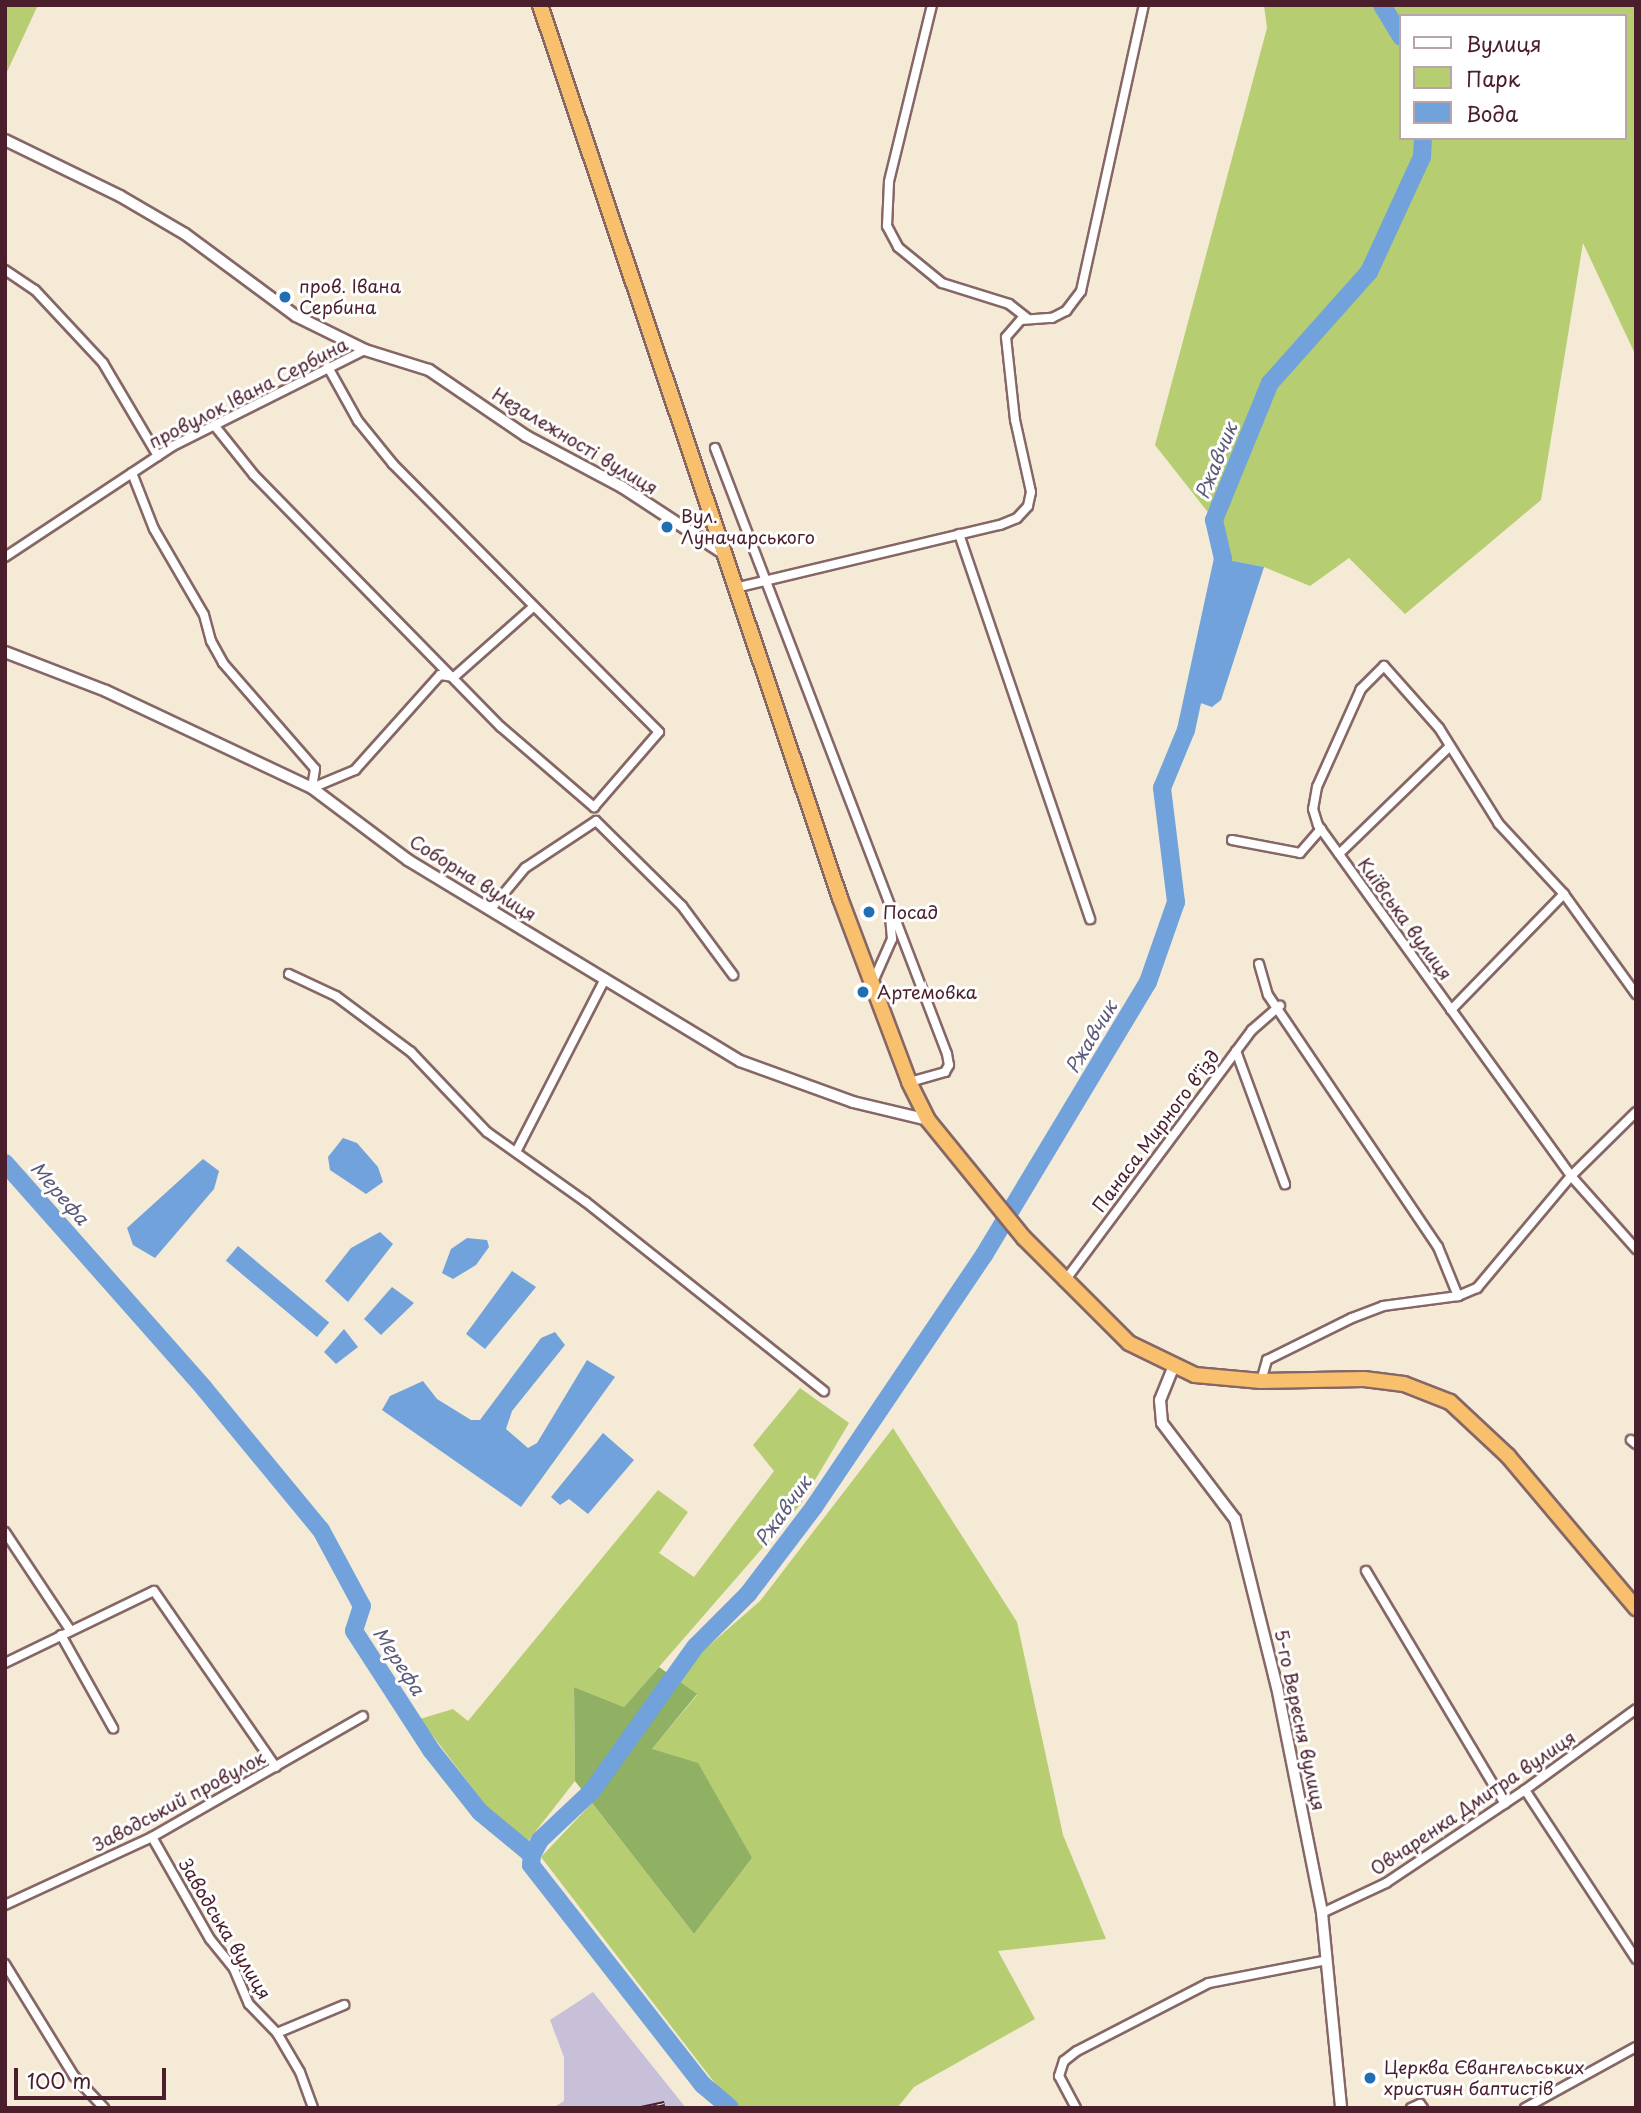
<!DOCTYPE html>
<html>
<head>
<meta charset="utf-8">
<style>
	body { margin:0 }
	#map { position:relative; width:1641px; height:2113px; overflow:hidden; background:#f4ead5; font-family:"Playpen Sans",sans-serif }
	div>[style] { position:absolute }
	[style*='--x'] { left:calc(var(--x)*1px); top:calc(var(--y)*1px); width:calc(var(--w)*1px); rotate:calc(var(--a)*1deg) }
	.industrial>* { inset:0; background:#c8bfd8 }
	.green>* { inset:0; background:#b6cd72 }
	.forest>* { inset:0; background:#90b064 }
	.water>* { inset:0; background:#71a2db; transform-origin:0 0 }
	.river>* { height:18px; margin:-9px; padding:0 9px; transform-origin:9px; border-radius:9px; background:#71a2db }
	.roads { filter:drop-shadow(2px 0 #866666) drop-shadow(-2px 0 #866666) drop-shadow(0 2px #866666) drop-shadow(0 -2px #866666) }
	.minor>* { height:8px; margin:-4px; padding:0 4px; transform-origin:4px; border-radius:4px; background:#fff }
	.tertiary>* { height:10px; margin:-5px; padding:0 5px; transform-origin:5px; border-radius:5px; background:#fff }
	.trunk>* { height:14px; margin:-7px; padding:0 7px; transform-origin:7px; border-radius:7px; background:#f8bf6c }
	.rail>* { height:5px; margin-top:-2.5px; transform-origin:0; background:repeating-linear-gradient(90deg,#fff 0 8px,#4a1f2b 0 16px); box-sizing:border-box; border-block:2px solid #4a1f2b }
	.dots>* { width:19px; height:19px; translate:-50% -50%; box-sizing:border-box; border:4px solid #fff; border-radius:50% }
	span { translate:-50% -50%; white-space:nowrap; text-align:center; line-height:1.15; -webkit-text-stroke:6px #fff; paint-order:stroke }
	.poi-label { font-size:18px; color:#4a1f2b }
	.left { translate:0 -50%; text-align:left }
	.street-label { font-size:18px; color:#4a1f2b }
	.water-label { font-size:19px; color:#5c5a7a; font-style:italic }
	.frame { position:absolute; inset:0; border:7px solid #4a1f2b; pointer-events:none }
	.legend { position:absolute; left:1399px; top:14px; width:228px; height:126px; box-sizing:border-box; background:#fff; border:2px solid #b7a5aa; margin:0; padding:9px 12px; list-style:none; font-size:21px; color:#4a1f2b }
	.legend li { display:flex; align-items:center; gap:14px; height:35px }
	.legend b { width:35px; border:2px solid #b7a5aa }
	.scale { position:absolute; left:14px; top:2068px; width:152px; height:32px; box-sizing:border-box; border:4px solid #4a1f2b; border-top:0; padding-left:9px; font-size:21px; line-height:24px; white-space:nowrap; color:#4a1f2b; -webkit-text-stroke:5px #fff; paint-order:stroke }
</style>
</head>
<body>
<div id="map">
	<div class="industrial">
		<div style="clip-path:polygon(593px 1992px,686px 2108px,553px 2108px,564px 2101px,564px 2057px,550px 2020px)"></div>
	</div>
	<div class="green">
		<div style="clip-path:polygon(5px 5px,38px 5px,5px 76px)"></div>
		<div style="clip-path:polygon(evenodd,1264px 5px,1636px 5px,1636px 356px,1583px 243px,1541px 500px,1405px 614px,1349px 558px,1310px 586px,1264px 567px,1223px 559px,1214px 520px,1155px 445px,1267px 28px,1264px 5px,1401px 16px,1625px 16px,1625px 138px,1401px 138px,1401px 16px)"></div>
		<div style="clip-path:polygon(800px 1388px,849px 1423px,800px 1505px,624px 1707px,574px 1687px,575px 1781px,528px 1841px,509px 1836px,420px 1719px,453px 1709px,468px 1721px,658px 1490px,688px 1512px,659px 1553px,694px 1577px,774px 1471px,753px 1445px)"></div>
		<div style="clip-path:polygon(893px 1428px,1017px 1622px,1063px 1835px,1106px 1939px,998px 1951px,1035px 2019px,914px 2087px,897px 2108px,734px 2108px,541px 1857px,592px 1803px,694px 1934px,752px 1858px,652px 1749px,697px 1695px,673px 1677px,760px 1601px)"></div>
	</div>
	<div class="forest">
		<div style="clip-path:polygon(659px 1667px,697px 1694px,652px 1749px,698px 1763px,752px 1858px,694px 1934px,575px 1781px,574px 1687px,624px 1707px)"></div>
	</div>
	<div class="water">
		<div style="clip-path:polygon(1223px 559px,1264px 567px,1221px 700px,1212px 707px,1189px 699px)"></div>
		<div style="clip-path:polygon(343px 1138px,357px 1143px,378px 1167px,383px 1182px,366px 1194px,330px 1170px,328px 1157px)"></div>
		<div style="clip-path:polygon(203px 1159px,219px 1171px,214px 1189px,155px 1258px,133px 1245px,127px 1228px)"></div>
		<div style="clip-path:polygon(380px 1232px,393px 1244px,348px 1302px,325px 1281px,351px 1248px)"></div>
		<div style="clip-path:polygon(467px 1238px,487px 1240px,489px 1247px,476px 1265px,453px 1279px,442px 1273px,451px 1249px)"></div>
		<div style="left:238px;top:1246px;width:119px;height:19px;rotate:40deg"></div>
		<div style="clip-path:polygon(512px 1271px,536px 1287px,485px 1349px,466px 1334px)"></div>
		<div style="clip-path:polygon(392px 1287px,414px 1303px,381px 1335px,364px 1319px)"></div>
		<div style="clip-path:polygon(344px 1329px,358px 1347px,336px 1364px,324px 1352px)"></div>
		<div style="clip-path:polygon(555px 1332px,565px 1345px,512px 1411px,506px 1429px,528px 1448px,537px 1443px,587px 1360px,615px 1377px,521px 1507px,382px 1410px,390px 1396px,423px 1381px,437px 1399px,471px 1420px,480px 1420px,541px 1338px)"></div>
		<div style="clip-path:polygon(603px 1433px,634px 1460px,588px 1514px,569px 1499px,560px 1505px,551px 1497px)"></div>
	</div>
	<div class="river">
		<div style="--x:1382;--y:5;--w:37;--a:59"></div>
		<div style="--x:5;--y:1163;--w:299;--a:48.5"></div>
		<div style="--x:203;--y:1387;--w:185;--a:50.5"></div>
		<div style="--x:321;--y:1530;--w:86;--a:61.7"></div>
		<div style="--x:362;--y:1606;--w:26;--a:108"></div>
		<div style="--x:354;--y:1631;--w:142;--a:57.1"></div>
		<div style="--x:431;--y:1750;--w:79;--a:51.7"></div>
		<div style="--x:480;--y:1812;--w:67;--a:39.6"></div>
		<div style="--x:532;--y:1855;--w:10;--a:96"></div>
		<div style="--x:531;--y:1865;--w:279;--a:52"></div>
		<div style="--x:703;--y:2085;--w:35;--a:40"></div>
		<div style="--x:532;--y:1855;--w:17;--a:-62"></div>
		<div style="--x:540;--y:1840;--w:71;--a:-43.3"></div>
		<div style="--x:592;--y:1791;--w:178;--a:-54.4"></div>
		<div style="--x:696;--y:1646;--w:74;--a:-45"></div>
		<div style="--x:748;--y:1594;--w:109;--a:-52.8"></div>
		<div style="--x:814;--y:1507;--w:304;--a:-56"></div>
		<div style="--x:984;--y:1255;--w:318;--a:-59"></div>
		<div style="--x:1148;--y:982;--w:85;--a:-70.7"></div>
		<div style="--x:1176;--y:902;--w:115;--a:-97"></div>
		<div style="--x:1162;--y:788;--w:63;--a:-67.5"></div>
		<div style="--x:1186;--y:730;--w:175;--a:-77.8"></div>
		<div style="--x:1223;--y:559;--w:40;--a:-103"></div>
		<div style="--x:1214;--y:520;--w:148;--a:-67.8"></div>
		<div style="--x:1270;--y:383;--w:149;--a:-48.3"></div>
		<div style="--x:1369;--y:272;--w:127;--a:-65.3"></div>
		<div style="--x:1422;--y:157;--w:19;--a:-87"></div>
	</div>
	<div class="roads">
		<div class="minor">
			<div style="--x:932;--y:5;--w:182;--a:103.7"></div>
			<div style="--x:889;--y:182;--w:44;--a:92.6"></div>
			<div style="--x:887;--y:226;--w:24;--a:62"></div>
			<div style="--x:898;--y:247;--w:57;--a:39.3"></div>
			<div style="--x:942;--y:283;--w:70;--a:17.4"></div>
			<div style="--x:1009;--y:304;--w:23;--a:38"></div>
			<div style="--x:5;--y:270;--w:36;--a:34"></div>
			<div style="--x:35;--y:290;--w:100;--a:47"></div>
			<div style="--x:103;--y:363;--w:108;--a:59.4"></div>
			<div style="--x:214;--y:425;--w:64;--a:51.3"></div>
			<div style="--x:254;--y:475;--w:353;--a:45.6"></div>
			<div style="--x:501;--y:727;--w:123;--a:40.7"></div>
			<div style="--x:594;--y:807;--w:99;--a:-49.1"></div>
			<div style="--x:659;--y:732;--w:378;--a:-134.8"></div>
			<div style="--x:393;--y:464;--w:55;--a:-129.1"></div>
			<div style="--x:358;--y:421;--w:62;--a:-119.1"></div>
			<div style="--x:715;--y:448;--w:649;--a:69.05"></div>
			<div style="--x:947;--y:1054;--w:11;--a:80"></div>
			<div style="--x:949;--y:1065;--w:8;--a:120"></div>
			<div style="--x:945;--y:1072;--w:37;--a:164"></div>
			<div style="--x:132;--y:473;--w:60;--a:68.6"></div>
			<div style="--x:154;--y:529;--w:99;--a:59.8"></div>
			<div style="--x:204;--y:615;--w:27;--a:75"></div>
			<div style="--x:211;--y:641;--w:25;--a:61"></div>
			<div style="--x:223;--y:663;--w:140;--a:49"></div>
			<div style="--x:315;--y:769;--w:19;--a:99"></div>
			<div style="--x:312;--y:788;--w:47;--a:-22.7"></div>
			<div style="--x:355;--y:770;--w:127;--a:-48.2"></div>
			<div style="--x:440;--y:675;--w:14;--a:8"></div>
			<div style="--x:454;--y:677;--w:104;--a:-41.5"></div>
			<div style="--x:959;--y:534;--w:407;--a:71.2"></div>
			<div style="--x:5;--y:557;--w:201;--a:-33.5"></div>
			<div style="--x:173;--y:446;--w:215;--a:-26.6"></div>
			<div style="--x:735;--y:588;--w:272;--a:-13.4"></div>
			<div style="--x:1000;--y:525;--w:18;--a:-22"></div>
			<div style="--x:1017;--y:518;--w:16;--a:-47"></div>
			<div style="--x:1028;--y:506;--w:14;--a:-78"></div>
			<div style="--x:1031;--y:492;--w:74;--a:-102.5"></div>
			<div style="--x:1015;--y:420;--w:83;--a:-96.2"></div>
			<div style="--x:1006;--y:337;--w:23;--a:-49"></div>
			<div style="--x:1021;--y:320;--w:31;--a:-4"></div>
			<div style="--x:1052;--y:318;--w:16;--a:-27"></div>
			<div style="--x:1066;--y:311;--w:25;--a:-53"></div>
			<div style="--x:1081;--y:291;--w:293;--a:-77.6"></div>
			<div style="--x:1232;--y:840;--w:69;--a:10.8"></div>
			<div style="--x:1300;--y:853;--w:32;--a:-49"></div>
			<div style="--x:1339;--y:854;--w:152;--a:-44.2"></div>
			<div style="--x:490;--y:910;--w:55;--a:-50.2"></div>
			<div style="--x:525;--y:868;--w:85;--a:-33.5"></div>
			<div style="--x:596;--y:821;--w:121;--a:44.7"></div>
			<div style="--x:682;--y:906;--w:86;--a:53.5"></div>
			<div style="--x:1259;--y:964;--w:32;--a:74"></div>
			<div style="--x:1268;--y:995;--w:304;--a:56"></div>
			<div style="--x:1438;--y:1247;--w:53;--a:67.8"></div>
			<div style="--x:289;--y:974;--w:52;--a:25.1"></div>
			<div style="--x:336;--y:996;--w:94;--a:36.7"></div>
			<div style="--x:411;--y:1052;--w:110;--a:46.5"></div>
			<div style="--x:487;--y:1132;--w:121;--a:35.3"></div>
			<div style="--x:586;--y:1202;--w:304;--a:38.5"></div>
			<div style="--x:872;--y:984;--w:49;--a:-66"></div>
			<div style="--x:892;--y:939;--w:32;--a:-95"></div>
			<div style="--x:1636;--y:994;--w:123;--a:-125.8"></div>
			<div style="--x:1564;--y:894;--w:96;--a:-132.9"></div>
			<div style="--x:1499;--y:824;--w:113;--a:-122"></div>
			<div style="--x:1439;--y:728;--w:83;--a:-131.6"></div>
			<div style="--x:1384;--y:666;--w:33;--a:135"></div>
			<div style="--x:1361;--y:689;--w:107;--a:114.2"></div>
			<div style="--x:1317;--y:787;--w:22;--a:100"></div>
			<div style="--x:1313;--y:809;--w:17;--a:73"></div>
			<div style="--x:1318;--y:825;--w:433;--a:54.2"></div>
			<div style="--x:1571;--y:1176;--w:98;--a:48.3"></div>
			<div style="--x:1451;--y:1010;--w:162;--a:-45.8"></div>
			<div style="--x:1236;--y:1051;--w:142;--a:69.8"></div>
			<div style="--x:516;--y:1152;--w:195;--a:-62.8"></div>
			<div style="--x:1064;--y:1282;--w:314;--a:-53.3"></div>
			<div style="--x:1252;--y:1030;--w:37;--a:-41"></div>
			<div style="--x:1261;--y:1381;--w:22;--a:-74"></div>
			<div style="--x:1267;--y:1360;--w:95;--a:-26.3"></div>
			<div style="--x:1352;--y:1318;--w:33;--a:-21"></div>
			<div style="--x:1383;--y:1306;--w:76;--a:-7.6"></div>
			<div style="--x:1458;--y:1296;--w:21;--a:-23"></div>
			<div style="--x:1477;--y:1288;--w:146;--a:-50"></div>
			<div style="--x:1571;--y:1176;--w:91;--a:-44.6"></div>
			<div style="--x:1631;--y:1440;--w:6;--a:39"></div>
			<div style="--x:5;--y:1532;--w:118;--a:56.4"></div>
			<div style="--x:1366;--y:1571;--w:271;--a:59.2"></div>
			<div style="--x:61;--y:1635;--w:107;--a:60.8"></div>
			<div style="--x:5;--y:1663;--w:165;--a:-25.8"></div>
			<div style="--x:154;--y:1591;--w:214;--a:55.3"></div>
			<div style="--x:1525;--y:1790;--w:202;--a:56.7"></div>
			<div style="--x:152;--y:1837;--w:117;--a:60.4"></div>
			<div style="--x:210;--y:1939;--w:38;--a:51"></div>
			<div style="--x:234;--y:1969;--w:38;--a:67"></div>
			<div style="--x:249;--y:2004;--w:40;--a:46"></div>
			<div style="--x:277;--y:2033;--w:45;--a:59.5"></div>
			<div style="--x:300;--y:2072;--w:38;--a:70"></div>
			<div style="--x:5;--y:1905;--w:162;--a:-24.8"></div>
			<div style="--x:152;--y:1837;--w:243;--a:-29.8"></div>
			<div style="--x:1322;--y:1913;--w:71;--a:-25.1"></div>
			<div style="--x:1386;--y:1883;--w:167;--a:-33.8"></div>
			<div style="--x:1525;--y:1790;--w:137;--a:-36.1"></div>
			<div style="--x:5;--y:1964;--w:132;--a:58.4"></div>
			<div style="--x:74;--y:2076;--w:44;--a:46.8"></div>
			<div style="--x:277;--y:2033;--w:73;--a:-22.7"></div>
			<div style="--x:1076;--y:2108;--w:36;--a:-118"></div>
			<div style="--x:1059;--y:2076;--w:16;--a:-72"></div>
			<div style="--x:1064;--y:2061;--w:16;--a:-38"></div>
			<div style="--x:1077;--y:2051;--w:148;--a:-27.3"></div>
			<div style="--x:1209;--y:1983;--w:120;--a:-11"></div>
			<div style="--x:1411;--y:2108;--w:10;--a:-24"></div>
			<div style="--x:1420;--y:2104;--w:5;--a:53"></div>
			<div style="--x:1525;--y:2108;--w:127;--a:-28.8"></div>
		</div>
		<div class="tertiary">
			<div style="--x:5;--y:140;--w:128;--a:26"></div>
			<div style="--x:120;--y:196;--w:75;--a:30.3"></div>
			<div style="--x:185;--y:234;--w:138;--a:36.5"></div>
			<div style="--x:296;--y:316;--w:77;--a:26.2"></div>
			<div style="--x:365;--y:350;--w:67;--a:17.4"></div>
			<div style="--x:429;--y:370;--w:117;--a:34.2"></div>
			<div style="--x:526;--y:436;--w:109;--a:28"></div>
			<div style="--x:622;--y:487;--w:121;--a:33.2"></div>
			<div style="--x:5;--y:652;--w:108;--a:21.1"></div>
			<div style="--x:106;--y:691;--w:228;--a:25.2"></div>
			<div style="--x:312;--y:788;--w:120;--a:36.9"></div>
			<div style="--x:408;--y:860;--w:388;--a:31.2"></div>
			<div style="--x:740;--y:1061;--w:120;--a:19.9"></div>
			<div style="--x:853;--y:1102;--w:77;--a:13.5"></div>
			<div style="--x:1173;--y:1368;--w:35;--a:112"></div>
			<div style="--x:1160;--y:1400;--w:23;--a:85"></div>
			<div style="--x:1162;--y:1423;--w:121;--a:52.8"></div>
			<div style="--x:1235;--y:1519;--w:173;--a:76"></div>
			<div style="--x:1277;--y:1687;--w:230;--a:78.7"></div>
			<div style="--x:1322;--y:1913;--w:196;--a:84.4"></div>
		</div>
		<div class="trunk">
			<div style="--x:540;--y:5;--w:942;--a:71.43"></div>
			<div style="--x:840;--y:898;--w:197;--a:69.4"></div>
			<div style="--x:909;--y:1082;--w:42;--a:63.4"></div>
			<div style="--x:928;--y:1120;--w:152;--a:50.9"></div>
			<div style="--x:1024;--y:1238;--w:148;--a:45"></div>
			<div style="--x:1129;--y:1343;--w:73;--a:25.9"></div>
			<div style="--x:1195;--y:1375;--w:66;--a:5.2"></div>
			<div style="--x:1261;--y:1381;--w:103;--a:-1.1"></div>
			<div style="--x:1364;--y:1379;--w:40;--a:7.1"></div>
			<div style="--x:1404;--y:1384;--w:49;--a:21.4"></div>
			<div style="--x:1450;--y:1402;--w:79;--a:43"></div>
			<div style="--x:1508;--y:1456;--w:199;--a:49.9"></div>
		</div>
	</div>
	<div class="rail">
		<div style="--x:641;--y:2108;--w:24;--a:-12"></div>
	</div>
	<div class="dots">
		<div style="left:285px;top:297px;background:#1f6fb2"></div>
		<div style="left:667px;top:527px;background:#1f6fb2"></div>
		<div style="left:869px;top:912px;background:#1f6fb2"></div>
		<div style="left:863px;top:992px;background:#1f6fb2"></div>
		<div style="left:1370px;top:2078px;background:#1f6fb2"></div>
	</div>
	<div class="poi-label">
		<span class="left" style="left:299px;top:297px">пров. Івана<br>Сербина</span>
		<span class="left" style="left:681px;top:527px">Вул.<br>Луначарського</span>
		<span class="left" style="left:883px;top:912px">Посад</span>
		<span class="left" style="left:877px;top:992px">Артемовка</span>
		<span class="left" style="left:1384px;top:2078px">Церква Євангельських<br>християн баптистів</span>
	</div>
	<div class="street-label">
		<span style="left:248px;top:393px;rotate:-27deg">провулок Івана Сербина</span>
		<span style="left:575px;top:441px;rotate:31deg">Незалежності вулиця</span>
		<span style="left:473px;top:878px;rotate:32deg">Соборна вулиця</span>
		<span style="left:1405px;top:919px;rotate:54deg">Київська вулиця</span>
		<span style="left:1156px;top:1131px;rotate:-53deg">Панаса Мирного в'їзд</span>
		<span style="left:1300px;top:1720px;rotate:78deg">5-го Вересня вулиця</span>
		<span style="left:179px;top:1801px;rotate:-28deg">Заводський провулок</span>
		<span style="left:1473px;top:1803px;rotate:-34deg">Овчаренка Дмитра вулиця</span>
		<span style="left:225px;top:1929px;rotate:59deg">Заводська вулиця</span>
	</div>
	<div class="water-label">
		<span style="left:1216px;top:461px;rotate:-68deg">Ржавчик</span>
		<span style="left:1091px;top:1037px;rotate:-59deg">Ржавчик</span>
		<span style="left:60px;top:1193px;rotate:49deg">Мерефа</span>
		<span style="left:783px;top:1511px;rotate:-54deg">Ржавчик</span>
		<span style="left:399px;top:1661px;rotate:57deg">Мерефа</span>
	</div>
	<div class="frame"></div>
	<ul class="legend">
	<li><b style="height:9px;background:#fff"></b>Вулиця</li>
	<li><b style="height:19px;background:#b6cd72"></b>Парк</li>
	<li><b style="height:19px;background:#71a2db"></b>Вода</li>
	</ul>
	<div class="scale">100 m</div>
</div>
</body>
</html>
